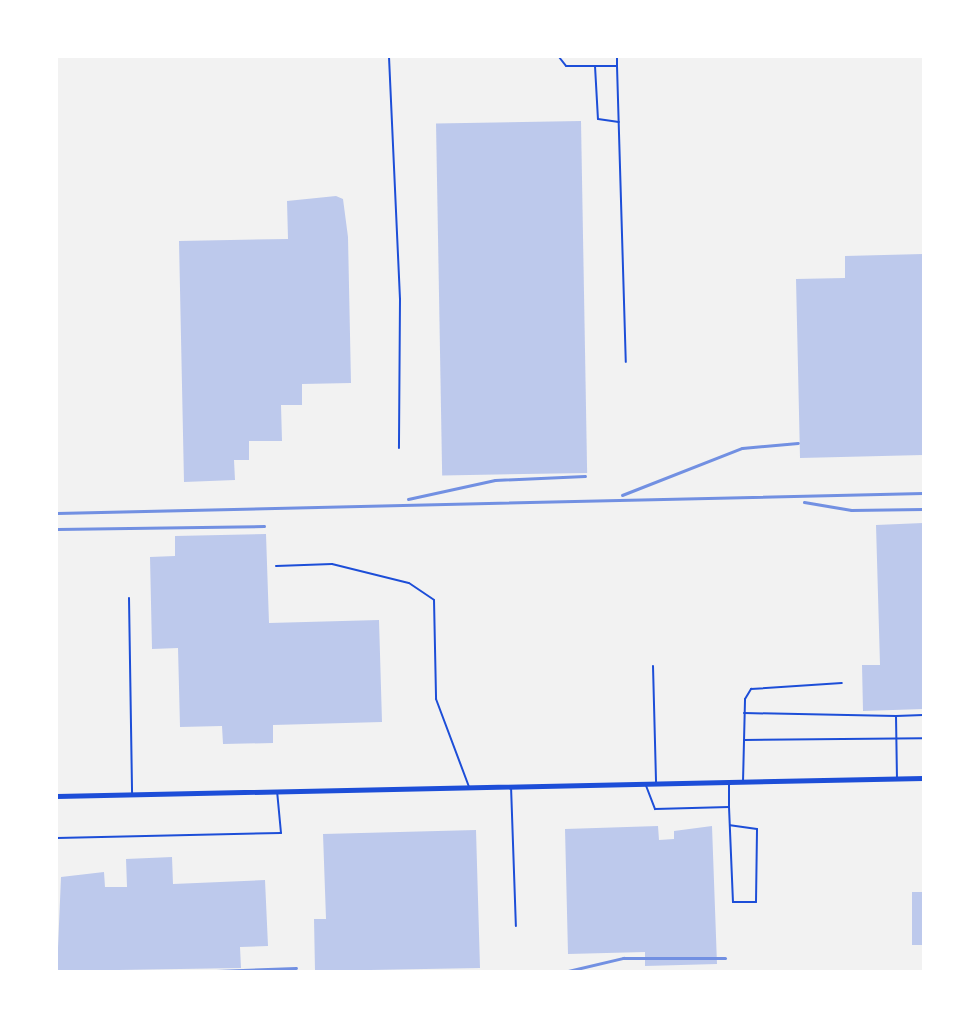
<!DOCTYPE html>
<html>
<head>
<meta charset="utf-8">
<style>
	body { margin:0 }
	#map { position:relative; width:980px; height:1028px; overflow:hidden; background:#f2f2f2; font-family:"Alegreya Sans",sans-serif }
	div>[style] { position:absolute }
	[style*='--x'] { left:calc(var(--x)*1px); top:calc(var(--y)*1px); width:calc(var(--w)*1px); rotate:calc(var(--a)*1deg) }
	.building>* { inset:0; background:#bdc9ec; transform-origin:0 0 }
	.service>* { height:2px; margin:-1px; padding:0 1px; transform-origin:1px; border-radius:1px; background:#1d4ed8 }
	.minor>* { height:4.5px; margin:-2.25px; padding:0 2.25px; transform-origin:2.25px; border-radius:2.25px; background:#1d4ed8 }
	.rail>* { height:3px; margin:-1.5px; padding:0 1.5px; transform-origin:1.5px; border-radius:1.5px; background:#7290e2 }
	span { translate:-50% -50%; white-space:nowrap; text-align:center; line-height:1.15; -webkit-text-stroke:4.5px #fff; paint-order:stroke }
	.frame { position:absolute; inset:0; border:58px solid #fff; pointer-events:none }
</style>
</head>
<body>
<div id="map">
	<div class="building">
		<div style="left:581px;top:121px;width:352px;height:145px;rotate:89deg"></div>
		<div style="clip-path:polygon(336px 196px,343px 199px,348px 237px,351px 383px,302px 384px,302px 405px,281px 405px,282px 441px,249px 441px,249px 460px,234px 460px,235px 480px,184px 482px,179px 241px,288px 239px,287px 201px)"></div>
		<div style="clip-path:polygon(923px 254px,923px 455px,800px 458px,796px 279px,845px 278px,845px 256px)"></div>
		<div style="clip-path:polygon(923px 523px,923px 709px,863px 711px,862px 665px,880px 665px,876px 525px)"></div>
		<div style="clip-path:polygon(266px 534px,269px 623px,379px 620px,382px 722px,273px 725px,273px 743px,223px 744px,222px 726px,180px 727px,178px 648px,152px 649px,150px 557px,175px 556px,175px 536px)"></div>
		<div style="clip-path:polygon(658px 826px,659px 840px,674px 839px,674px 831px,712px 826px,717px 964px,645px 966px,645px 952px,568px 954px,565px 829px)"></div>
		<div style="clip-path:polygon(476px 830px,480px 968px,315px 971px,314px 919px,326px 919px,323px 834px)"></div>
		<div style="clip-path:polygon(172px 857px,173px 884px,265px 880px,268px 946px,240px 947px,241px 968px,57px 971px,61px 877px,104px 872px,105px 887px,127px 887px,126px 859px)"></div>
		<div style="left:912px;top:892px;width:11px;height:53px"></div>
	</div>
	<div class="service">
		<div style="--x:389;--y:57;--w:242;--a:87.4"></div>
		<div style="--x:400;--y:299;--w:149;--a:90.4"></div>
		<div style="--x:559;--y:57;--w:11;--a:52"></div>
		<div style="--x:566;--y:66;--w:51;--a:0"></div>
		<div style="--x:617;--y:66;--w:9;--a:-90"></div>
		<div style="--x:595;--y:66;--w:53;--a:86.8"></div>
		<div style="--x:598;--y:119;--w:21;--a:8"></div>
		<div style="--x:617;--y:66;--w:296;--a:88.3"></div>
		<div style="--x:276;--y:566;--w:56;--a:-2"></div>
		<div style="--x:332;--y:564;--w:79;--a:13.9"></div>
		<div style="--x:409;--y:583;--w:30;--a:34"></div>
		<div style="--x:434;--y:600;--w:99;--a:88.8"></div>
		<div style="--x:436;--y:699;--w:94;--a:69.4"></div>
		<div style="--x:129;--y:598;--w:195;--a:89.1"></div>
		<div style="--x:653;--y:666;--w:117;--a:88.5"></div>
		<div style="--x:744;--y:713;--w:152;--a:1.1"></div>
		<div style="--x:896;--y:716;--w:61;--a:89.1"></div>
		<div style="--x:896;--y:716;--w:27;--a:-2"></div>
		<div style="--x:744;--y:740;--w:179;--a:-0.6"></div>
		<div style="--x:729;--y:782;--w:25;--a:90"></div>
		<div style="--x:729;--y:807;--w:95;--a:87.6"></div>
		<div style="--x:733;--y:902;--w:23;--a:0"></div>
		<div style="--x:756;--y:902;--w:73;--a:-89.2"></div>
		<div style="--x:757;--y:829;--w:27;--a:-172"></div>
		<div style="--x:743;--y:782;--w:83;--a:-88.6"></div>
		<div style="--x:745;--y:699;--w:12;--a:-59"></div>
		<div style="--x:751;--y:689;--w:91;--a:-3.8"></div>
		<div style="--x:645;--y:783;--w:28;--a:69"></div>
		<div style="--x:655;--y:809;--w:74;--a:-1.5"></div>
		<div style="--x:511;--y:786;--w:140;--a:88"></div>
		<div style="--x:57;--y:838;--w:224;--a:-1.3"></div>
		<div style="--x:281;--y:833;--w:42;--a:-95.4"></div>
	</div>
	<div class="minor">
		<div style="--x:57;--y:796;--w:866;--a:-1.19"></div>
	</div>
	<div class="rail">
		<div style="--x:622;--y:495;--w:129;--a:-21.4"></div>
		<div style="--x:742;--y:448;--w:56;--a:-5.1"></div>
		<div style="--x:408;--y:499;--w:89;--a:-12.3"></div>
		<div style="--x:495;--y:480;--w:90;--a:-2.5"></div>
		<div style="--x:804;--y:502;--w:48;--a:9.7"></div>
		<div style="--x:851;--y:510;--w:72;--a:-0.8"></div>
		<div style="--x:57;--y:513;--w:866;--a:-1.32"></div>
		<div style="--x:57;--y:529;--w:207;--a:-0.8"></div>
		<div style="--x:216;--y:971;--w:80;--a:-2.1"></div>
		<div style="--x:568;--y:971;--w:57;--a:-13.3"></div>
		<div style="--x:623;--y:958;--w:102;--a:0"></div>
	</div>
	<div class="frame"></div>
</div>
</body>
</html>
